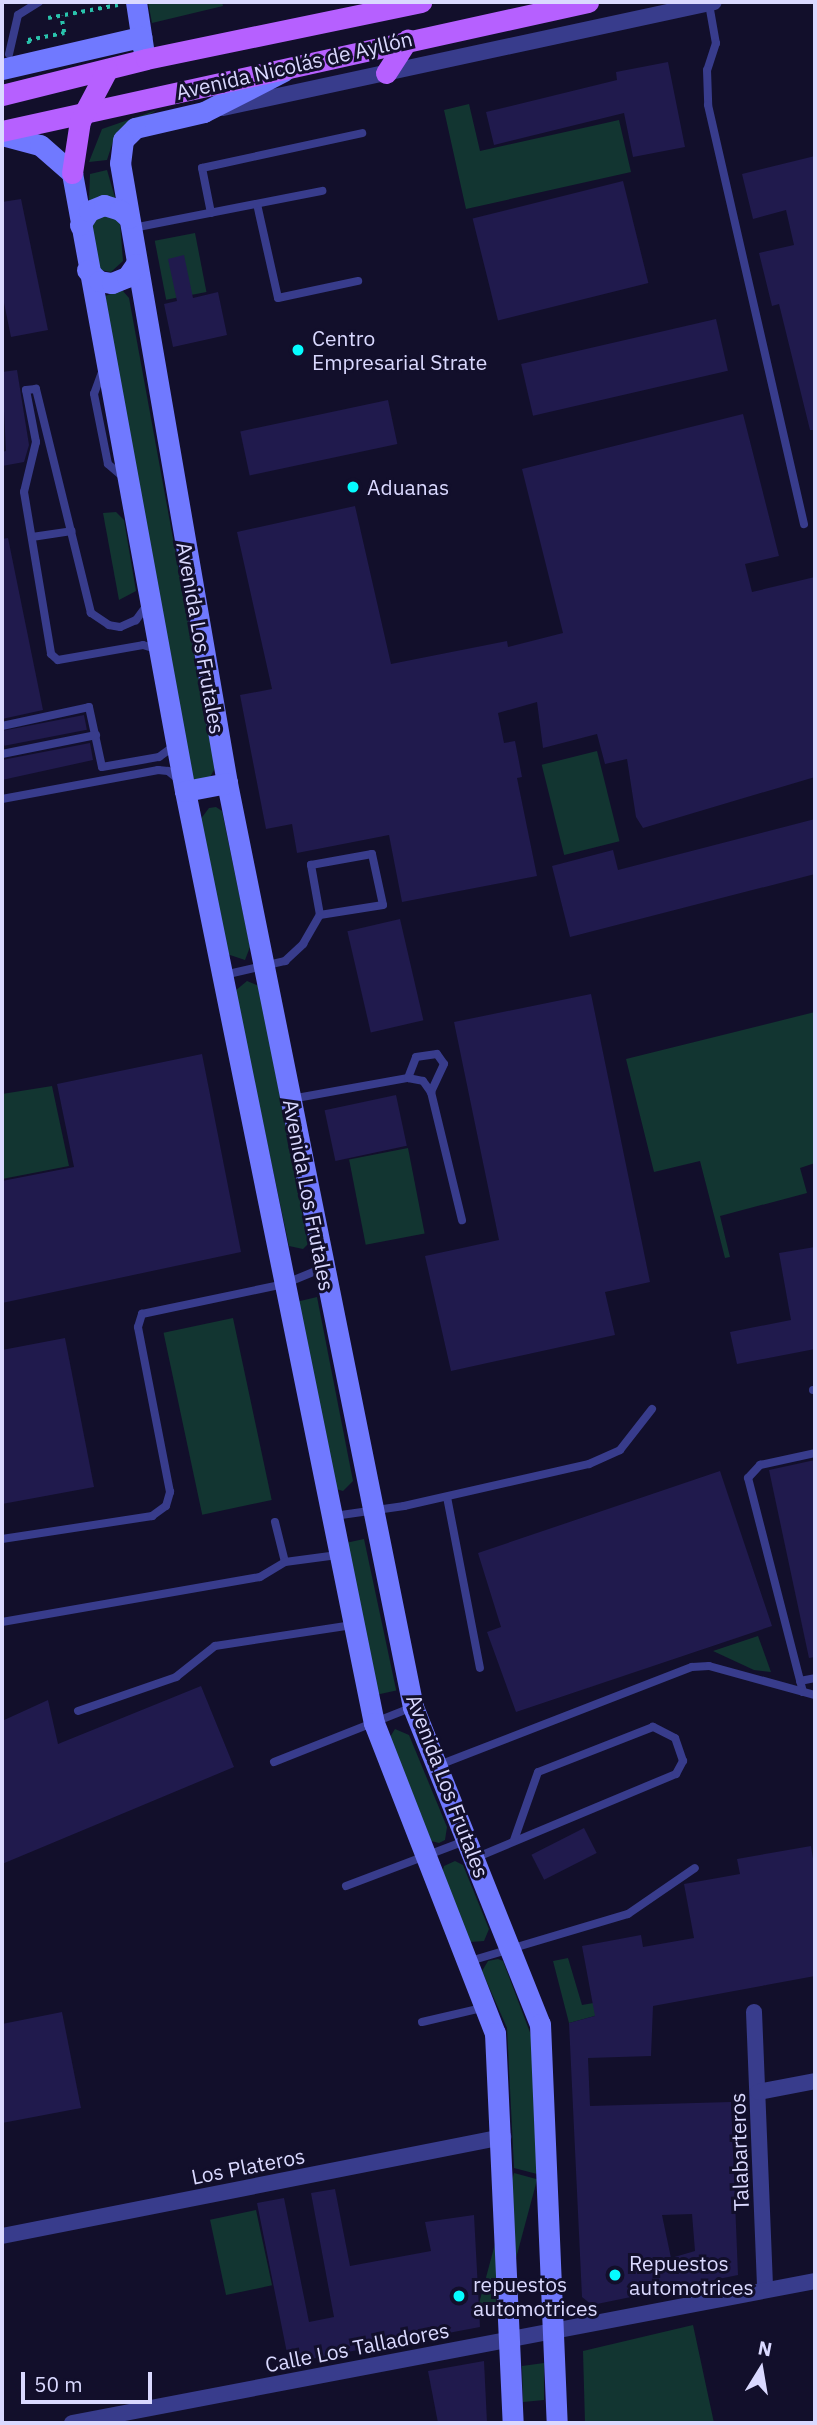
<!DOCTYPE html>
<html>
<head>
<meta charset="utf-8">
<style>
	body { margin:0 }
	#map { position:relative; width:817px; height:2425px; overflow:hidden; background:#120f2b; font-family:"IBM Plex Sans",sans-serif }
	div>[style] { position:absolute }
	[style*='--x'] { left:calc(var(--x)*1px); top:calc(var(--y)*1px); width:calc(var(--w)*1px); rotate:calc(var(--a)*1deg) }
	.green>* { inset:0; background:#123531; transform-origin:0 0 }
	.building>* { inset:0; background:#201a4d; transform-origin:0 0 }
	.path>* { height:3.5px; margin-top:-1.75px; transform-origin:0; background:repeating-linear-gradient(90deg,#29c3ac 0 3.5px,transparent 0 8.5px) }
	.lane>* { height:8px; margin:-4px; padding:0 4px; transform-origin:4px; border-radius:4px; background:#383c8c }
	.street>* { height:16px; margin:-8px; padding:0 8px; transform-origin:8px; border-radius:8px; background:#383c8c }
	.secondary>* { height:21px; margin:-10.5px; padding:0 10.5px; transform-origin:10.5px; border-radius:10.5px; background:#7079ff }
	.primary>* { height:21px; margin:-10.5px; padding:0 10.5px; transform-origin:10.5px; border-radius:10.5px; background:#b660ff }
	.dots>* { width:19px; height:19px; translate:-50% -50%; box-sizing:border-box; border:4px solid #120f2b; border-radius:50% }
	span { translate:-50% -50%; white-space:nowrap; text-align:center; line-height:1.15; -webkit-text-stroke:6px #120f2b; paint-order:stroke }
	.street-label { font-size:21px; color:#dad9ff }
	.poi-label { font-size:21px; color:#dad9ff }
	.left { translate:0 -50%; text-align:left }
	.frame { position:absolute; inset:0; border:4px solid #dad9ff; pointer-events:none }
	.north { position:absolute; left:726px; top:2334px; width:70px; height:70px; -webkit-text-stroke:5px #120f2b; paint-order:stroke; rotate:11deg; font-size:19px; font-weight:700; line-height:28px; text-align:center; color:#dad9ff }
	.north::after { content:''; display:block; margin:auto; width:24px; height:32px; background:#dad9ff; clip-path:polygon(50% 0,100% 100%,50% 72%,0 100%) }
	.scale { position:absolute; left:21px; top:2372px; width:131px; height:32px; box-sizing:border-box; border:4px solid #dad9ff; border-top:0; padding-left:9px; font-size:21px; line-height:24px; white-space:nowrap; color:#dad9ff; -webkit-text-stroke:5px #120f2b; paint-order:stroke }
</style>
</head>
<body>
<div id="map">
	<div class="green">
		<div style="clip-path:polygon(148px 2px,222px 2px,223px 6px,152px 23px)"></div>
		<div style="clip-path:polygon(469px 104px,480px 151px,619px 120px,631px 172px,466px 209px,444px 110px)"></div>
		<div style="clip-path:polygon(157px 110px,115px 135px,107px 160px,89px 162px,102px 129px)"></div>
		<div style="clip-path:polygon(107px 170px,116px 201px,89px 201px,90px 174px)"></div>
		<div style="clip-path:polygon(99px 215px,113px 216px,120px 223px,123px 261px,111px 272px,95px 269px,91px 221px)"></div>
		<div style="left:195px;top:233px;width:60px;height:41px;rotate:79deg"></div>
		<div style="clip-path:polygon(122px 290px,129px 298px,215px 768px,209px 779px,199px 781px,189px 777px,105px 296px)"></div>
		<div style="clip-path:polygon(116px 512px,124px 520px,136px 591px,119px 600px,103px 513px)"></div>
		<div style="left:597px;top:751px;width:93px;height:57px;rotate:76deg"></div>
		<div style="clip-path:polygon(216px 807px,222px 811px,250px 947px,245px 960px,227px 954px,200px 820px,209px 808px)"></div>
		<div style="clip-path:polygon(247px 981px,259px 986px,308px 1244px,303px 1249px,289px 1246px,235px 991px)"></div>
		<div style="clip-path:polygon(815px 1012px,815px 1163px,800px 1168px,807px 1193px,720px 1216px,730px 1257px,725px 1258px,700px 1161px,654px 1172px,626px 1059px)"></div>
		<div style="clip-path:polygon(52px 1086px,69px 1166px,2px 1179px,2px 1094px)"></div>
		<div style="left:408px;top:1148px;width:87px;height:60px;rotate:79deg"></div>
		<div style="clip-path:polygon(317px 1297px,353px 1481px,343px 1491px,336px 1489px,296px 1302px)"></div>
		<div style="left:233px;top:1318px;width:186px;height:71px;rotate:78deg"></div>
		<div style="left:364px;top:1539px;width:155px;height:20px;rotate:78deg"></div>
		<div style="clip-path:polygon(758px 1636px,771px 1672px,754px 1670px,713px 1651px)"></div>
		<div style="clip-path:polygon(395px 1729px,409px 1735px,447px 1827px,445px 1840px,439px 1843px,431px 1841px,390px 1737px)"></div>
		<div style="clip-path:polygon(455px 1861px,463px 1865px,489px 1929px,484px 1941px,470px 1942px,442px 1873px,444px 1866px)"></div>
		<div style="clip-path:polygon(568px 1958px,582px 2005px,605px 2001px,609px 2012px,569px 2023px,553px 1961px)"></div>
		<div style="clip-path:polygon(498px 1959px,503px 1961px,531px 2035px,537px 2174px,514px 2168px,507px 2028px,482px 1971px,488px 1961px)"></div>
		<div style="left:514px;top:2173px;width:24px;height:135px;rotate:15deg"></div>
		<div style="left:256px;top:2210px;width:77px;height:47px;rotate:78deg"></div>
		<div style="clip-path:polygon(693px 2325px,714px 2423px,585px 2423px,583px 2351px)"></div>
		<div style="clip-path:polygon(544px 2363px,544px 2400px,523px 2402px,522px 2366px)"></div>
	</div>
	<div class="building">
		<div style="clip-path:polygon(668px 62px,685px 147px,633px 157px,624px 113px,494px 145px,486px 112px,617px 80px,616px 72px)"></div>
		<div style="clip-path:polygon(815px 156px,815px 430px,810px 430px,779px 304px,772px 306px,759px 253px,794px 245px,786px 210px,753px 219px,742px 174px)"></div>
		<div style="left:623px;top:181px;width:105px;height:155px;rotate:76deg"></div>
		<div style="clip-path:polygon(21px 199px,48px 330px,11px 337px,2px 293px,2px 202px)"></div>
		<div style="clip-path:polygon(184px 255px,193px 298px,218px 292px,227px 335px,173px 347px,164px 304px,177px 301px,168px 259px)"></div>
		<div style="left:716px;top:319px;width:53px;height:200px;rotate:77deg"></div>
		<div style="clip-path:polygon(17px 370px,29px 445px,24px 462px,2px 466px,2px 452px,6px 451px,2px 372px)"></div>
		<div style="left:388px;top:400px;width:45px;height:151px;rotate:78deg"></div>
		<div style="clip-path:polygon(743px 414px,779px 556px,745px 564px,752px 592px,815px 577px,815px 777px,643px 828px,636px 817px,627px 759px,605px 764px,597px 734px,543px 748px,537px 702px,498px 713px,504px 743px,515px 741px,522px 777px,517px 778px,537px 876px,402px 902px,389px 835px,297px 853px,292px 824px,266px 829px,240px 695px,272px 689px,237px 532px,355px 506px,391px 664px,507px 641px,508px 647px,563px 633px,522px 469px)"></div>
		<div style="clip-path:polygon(8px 538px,43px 710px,2px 719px,2px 539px)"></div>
		<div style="left:84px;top:715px;width:15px;height:84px;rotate:79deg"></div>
		<div style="clip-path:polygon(90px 743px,93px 760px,2px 780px,2px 760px)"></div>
		<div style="clip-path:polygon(815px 819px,815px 874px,570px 937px,552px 866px,613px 850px,618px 870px)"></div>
		<div style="left:400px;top:919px;width:104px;height:54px;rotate:77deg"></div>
		<div style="clip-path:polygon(591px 994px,650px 1282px,605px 1292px,615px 1335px,451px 1371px,425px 1256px,499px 1240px,454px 1022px)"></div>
		<div style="clip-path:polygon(202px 1054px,241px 1252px,2px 1303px,2px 1181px,74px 1167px,57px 1084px)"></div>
		<div style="left:396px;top:1095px;width:52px;height:73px;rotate:78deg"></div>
		<div style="clip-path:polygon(815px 1247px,815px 1349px,737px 1364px,730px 1332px,791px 1320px,779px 1253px)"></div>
		<div style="clip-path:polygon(65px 1338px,94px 1487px,2px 1504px,2px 1350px)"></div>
		<div style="clip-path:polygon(815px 1460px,815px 1657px,809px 1658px,769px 1470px)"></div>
		<div style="clip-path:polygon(720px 1471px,772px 1626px,516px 1712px,487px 1632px,501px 1627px,478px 1553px)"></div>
		<div style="clip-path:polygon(201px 1686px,234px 1767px,2px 1864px,2px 1721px,48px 1700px,58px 1744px)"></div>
		<div style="left:584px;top:1828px;width:28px;height:59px;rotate:63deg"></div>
		<div style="clip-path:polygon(evenodd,811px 1846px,815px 1871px,815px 1976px,653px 2006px,651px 2056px,588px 2058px,590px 2106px,731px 2102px,738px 2275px,592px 2305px,582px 2297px,569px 2023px,595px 2016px,582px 1946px,641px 1935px,643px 1947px,694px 1938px,684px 1884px,740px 1874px,737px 1859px,811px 1846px,692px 2214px,695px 2251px,671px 2258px,662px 2215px,692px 2214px)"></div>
		<div style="clip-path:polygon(62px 2012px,81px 2108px,2px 2123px,2px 2024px)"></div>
		<div style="clip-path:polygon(335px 2189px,350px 2266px,431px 2251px,425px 2222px,474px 2215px,480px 2327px,289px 2363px,257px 2203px,284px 2198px,309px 2322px,334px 2317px,311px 2193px)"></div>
		<div style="clip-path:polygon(484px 2361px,487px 2423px,438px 2423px,428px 2371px)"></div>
	</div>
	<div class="path">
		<div style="--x:48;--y:18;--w:71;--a:-10.5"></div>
		<div style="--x:29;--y:44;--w:4;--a:-104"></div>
		<div style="--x:28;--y:40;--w:37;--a:-11"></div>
		<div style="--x:64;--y:33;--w:17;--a:-100"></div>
	</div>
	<div class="lane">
		<div style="--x:709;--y:4;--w:40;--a:80"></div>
		<div style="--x:716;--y:43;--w:28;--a:108"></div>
		<div style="--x:707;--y:70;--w:35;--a:88"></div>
		<div style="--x:708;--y:105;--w:430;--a:77.1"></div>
		<div style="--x:9;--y:54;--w:40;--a:-77"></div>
		<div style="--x:18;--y:15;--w:25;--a:-32"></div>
		<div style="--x:257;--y:204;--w:96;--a:77.4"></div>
		<div style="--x:278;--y:298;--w:82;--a:-12"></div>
		<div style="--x:211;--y:213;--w:46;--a:-101.3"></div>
		<div style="--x:202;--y:168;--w:164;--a:-12.3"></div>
		<div style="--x:133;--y:228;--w:193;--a:-11.1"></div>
		<div style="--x:102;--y:372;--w:23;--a:110"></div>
		<div style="--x:94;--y:394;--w:71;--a:78.7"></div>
		<div style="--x:108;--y:464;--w:18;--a:41"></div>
		<div style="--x:32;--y:537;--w:40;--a:-8.5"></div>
		<div style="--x:147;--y:605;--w:19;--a:126"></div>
		<div style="--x:136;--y:620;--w:17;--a:156"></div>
		<div style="--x:120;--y:627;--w:11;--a:-170"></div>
		<div style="--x:109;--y:625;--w:22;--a:-146"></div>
		<div style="--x:91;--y:613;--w:231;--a:-103.8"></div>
		<div style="--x:36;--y:389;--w:10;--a:174"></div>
		<div style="--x:26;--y:390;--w:53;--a:79.1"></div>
		<div style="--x:36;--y:442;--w:51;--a:103.5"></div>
		<div style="--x:24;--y:492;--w:164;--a:80.5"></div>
		<div style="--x:51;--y:654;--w:9;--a:41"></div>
		<div style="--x:58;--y:660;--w:86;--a:-10"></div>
		<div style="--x:143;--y:645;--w:14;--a:17"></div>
		<div style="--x:2;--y:726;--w:89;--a:-12.3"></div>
		<div style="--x:89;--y:707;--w:61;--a:77.8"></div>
		<div style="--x:102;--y:767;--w:58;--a:-10"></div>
		<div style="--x:159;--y:757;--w:17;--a:-36"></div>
		<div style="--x:2;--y:754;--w:96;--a:-11.4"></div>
		<div style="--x:2;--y:799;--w:159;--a:-10.5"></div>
		<div style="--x:158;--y:770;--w:10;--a:6"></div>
		<div style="--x:168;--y:771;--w:13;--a:39"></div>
		<div style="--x:224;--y:975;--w:63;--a:-12.9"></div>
		<div style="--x:285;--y:961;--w:25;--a:-43"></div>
		<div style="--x:303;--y:944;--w:34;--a:-60"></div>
		<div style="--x:320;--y:915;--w:51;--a:-100.2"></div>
		<div style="--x:311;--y:865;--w:62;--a:-10.2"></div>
		<div style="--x:372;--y:854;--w:52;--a:77.8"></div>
		<div style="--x:383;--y:905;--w:64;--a:171"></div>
		<div style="--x:408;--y:1078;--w:22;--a:-69"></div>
		<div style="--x:416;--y:1057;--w:21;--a:-8"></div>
		<div style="--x:437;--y:1054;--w:12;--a:55"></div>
		<div style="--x:444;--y:1064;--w:31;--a:115"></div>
		<div style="--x:291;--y:1099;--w:119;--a:-10.2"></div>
		<div style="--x:408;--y:1078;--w:15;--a:11"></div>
		<div style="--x:423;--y:1081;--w:14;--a:54"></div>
		<div style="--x:431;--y:1092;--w:132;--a:76.4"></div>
		<div style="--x:813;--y:1390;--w:2;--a:0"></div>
		<div style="--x:447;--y:1497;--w:174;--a:79.1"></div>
		<div style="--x:334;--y:1516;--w:71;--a:-8.1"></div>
		<div style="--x:404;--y:1506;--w:190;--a:-12.8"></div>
		<div style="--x:589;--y:1464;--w:34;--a:-24"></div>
		<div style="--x:620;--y:1450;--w:52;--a:-52"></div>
		<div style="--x:275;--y:1522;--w:41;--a:76"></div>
		<div style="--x:2;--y:1539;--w:152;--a:-8.7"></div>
		<div style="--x:152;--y:1516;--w:17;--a:-36"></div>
		<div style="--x:166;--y:1506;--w:15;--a:-74"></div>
		<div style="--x:170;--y:1492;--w:168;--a:-101"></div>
		<div style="--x:138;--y:1327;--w:14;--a:-73"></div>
		<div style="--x:142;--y:1314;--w:145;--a:-11.9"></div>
		<div style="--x:284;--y:1284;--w:42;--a:-22.3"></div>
		<div style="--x:2;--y:1622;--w:262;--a:-9.9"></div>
		<div style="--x:260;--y:1577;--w:29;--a:-31"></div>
		<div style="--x:285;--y:1562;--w:53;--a:-7.5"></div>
		<div style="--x:800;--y:1681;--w:15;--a:-11"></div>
		<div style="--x:803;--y:1692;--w:221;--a:-104.4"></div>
		<div style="--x:748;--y:1478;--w:18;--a:-47"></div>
		<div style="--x:760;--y:1465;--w:56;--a:-12.3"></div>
		<div style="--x:78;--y:1711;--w:104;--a:-19.1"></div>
		<div style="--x:176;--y:1677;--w:50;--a:-38.5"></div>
		<div style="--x:215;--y:1646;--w:139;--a:-8.7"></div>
		<div style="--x:274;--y:1762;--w:149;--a:-21.6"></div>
		<div style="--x:439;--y:1765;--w:271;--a:-21.2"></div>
		<div style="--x:692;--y:1667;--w:17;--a:-3"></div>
		<div style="--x:709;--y:1666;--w:110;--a:15.3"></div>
		<div style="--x:475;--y:1858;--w:218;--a:-22.7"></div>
		<div style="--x:676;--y:1774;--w:15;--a:-62"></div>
		<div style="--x:683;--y:1761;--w:24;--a:-109"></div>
		<div style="--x:675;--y:1738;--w:25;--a:-153"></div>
		<div style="--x:653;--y:1727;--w:123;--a:158.6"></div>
		<div style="--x:538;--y:1772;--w:72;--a:109.4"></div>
		<div style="--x:346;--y:1886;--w:127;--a:-20.7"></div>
		<div style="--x:470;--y:1961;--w:165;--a:-16.6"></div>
		<div style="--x:628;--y:1914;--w:81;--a:-34.5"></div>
		<div style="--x:422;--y:2022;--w:62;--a:-13.1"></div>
	</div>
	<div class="street">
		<div style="--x:223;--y:108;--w:502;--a:-12.18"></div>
		<div style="--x:754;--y:2012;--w:278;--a:87.7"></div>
		<div style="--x:758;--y:2092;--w:58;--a:-10.9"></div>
		<div style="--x:2;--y:2236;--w:511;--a:-11.18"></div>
		<div style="--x:72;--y:2423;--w:756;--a:-10.82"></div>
	</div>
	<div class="secondary">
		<div style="--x:136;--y:2;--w:47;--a:81.3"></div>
		<div style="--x:2;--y:69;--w:143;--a:-13"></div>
		<div style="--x:284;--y:71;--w:90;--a:152.9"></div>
		<div style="--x:204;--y:112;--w:71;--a:166.9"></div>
		<div style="--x:135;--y:128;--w:17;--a:135"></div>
		<div style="--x:123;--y:140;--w:23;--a:97"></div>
		<div style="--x:120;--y:163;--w:629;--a:80.21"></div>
		<div style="--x:227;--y:783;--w:943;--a:78.62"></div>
		<div style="--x:413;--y:1707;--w:341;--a:68.2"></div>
		<div style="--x:540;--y:2024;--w:399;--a:87.6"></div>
		<div style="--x:2;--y:135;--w:39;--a:15"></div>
		<div style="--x:40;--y:145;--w:43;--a:41.2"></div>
		<div style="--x:72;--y:173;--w:628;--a:79.64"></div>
		<div style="--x:185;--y:791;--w:951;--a:78.54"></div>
		<div style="--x:374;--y:1723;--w:333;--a:68.7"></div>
		<div style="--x:495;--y:2033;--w:390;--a:87.4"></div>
		<div style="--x:80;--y:225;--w:17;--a:-57"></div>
		<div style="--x:89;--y:211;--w:16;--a:-22"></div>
		<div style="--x:104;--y:205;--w:17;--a:17"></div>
		<div style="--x:120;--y:210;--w:12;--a:42"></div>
		<div style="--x:87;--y:270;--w:16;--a:43"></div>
		<div style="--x:99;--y:281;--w:13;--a:9"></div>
		<div style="--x:112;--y:283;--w:16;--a:-22"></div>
		<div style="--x:127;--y:277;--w:16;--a:-55"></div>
		<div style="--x:185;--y:791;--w:43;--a:-10.8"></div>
	</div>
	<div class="primary">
		<div style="--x:386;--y:73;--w:40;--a:-57.1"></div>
		<div style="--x:2;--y:95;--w:148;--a:-14"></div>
		<div style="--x:146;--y:59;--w:281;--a:-11.7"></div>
		<div style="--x:2;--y:131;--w:600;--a:-12.41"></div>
		<div style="--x:72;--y:173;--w:53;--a:-81.3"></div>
		<div style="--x:80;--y:121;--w:58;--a:-62.1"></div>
	</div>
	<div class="dots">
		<div style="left:298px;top:350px;background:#05fcff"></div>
		<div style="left:353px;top:487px;background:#05fcff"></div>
		<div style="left:615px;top:2275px;background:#05fcff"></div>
		<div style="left:459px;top:2296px;background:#05fcff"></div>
	</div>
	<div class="street-label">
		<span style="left:294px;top:65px;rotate:-13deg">Avenida Nicolás de Ayllón</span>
		<span style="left:201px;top:638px;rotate:80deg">Avenida Los Frutales</span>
		<span style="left:309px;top:1195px;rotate:79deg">Avenida Los Frutales</span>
		<span style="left:448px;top:1786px;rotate:69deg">Avenida Los Frutales</span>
		<span style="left:739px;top:2152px;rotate:-92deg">Talabarteros</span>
		<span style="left:248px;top:2166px;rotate:-11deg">Los Plateros</span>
		<span style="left:357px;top:2347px;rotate:-11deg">Calle Los Talladores</span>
	</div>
	<div class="poi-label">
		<span class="left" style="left:312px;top:350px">Centro<br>Empresarial Strate</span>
		<span class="left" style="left:367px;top:487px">Aduanas</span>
		<span class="left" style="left:629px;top:2275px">Repuestos<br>automotrices</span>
		<span class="left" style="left:473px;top:2296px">repuestos<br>automotrices</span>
	</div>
	<div class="frame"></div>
	<div class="north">N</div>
	<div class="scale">50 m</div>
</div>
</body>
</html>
